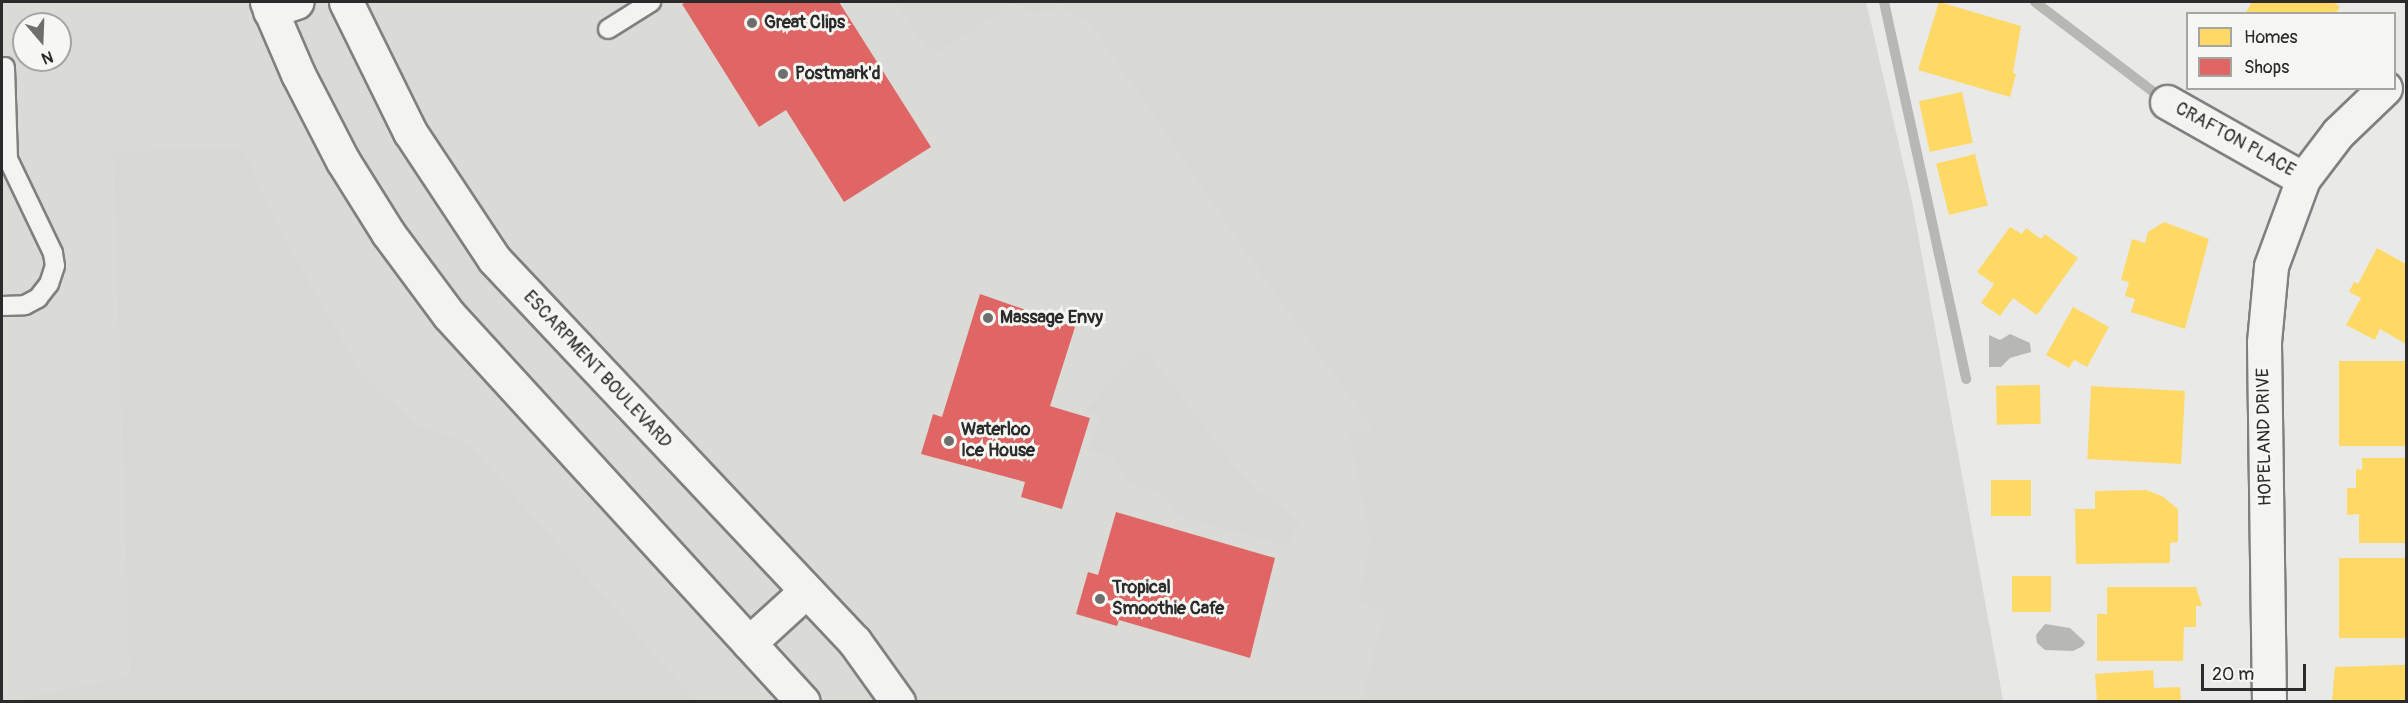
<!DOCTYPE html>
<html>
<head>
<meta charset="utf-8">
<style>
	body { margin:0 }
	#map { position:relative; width:2408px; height:703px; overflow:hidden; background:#e9e9e7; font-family:Pangolin,sans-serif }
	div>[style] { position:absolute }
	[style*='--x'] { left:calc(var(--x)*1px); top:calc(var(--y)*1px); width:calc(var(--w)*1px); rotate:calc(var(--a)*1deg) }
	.built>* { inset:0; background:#dadad7 }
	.green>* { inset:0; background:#d8d8d5 }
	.water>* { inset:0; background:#b7b7b4 }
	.homes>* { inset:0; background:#ffd966; transform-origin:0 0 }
	.shops>* { inset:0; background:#e06666 }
	.stream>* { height:10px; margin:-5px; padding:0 5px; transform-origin:5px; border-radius:5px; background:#b7b7b4 }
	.roads { filter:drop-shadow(2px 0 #808080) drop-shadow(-2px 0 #808080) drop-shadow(0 2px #808080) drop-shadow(0 -2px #808080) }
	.lane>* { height:18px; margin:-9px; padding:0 9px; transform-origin:9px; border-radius:9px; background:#f3f3f1 }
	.street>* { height:33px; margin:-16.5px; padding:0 16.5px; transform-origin:16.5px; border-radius:16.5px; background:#f3f3f1 }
	.secondary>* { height:33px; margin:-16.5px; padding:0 16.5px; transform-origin:16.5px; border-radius:16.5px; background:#f3f3f1 }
	.dots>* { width:16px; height:16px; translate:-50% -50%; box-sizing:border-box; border:3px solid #f6f6f2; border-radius:50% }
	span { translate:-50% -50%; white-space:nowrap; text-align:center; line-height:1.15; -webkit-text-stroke:6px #f6f6f2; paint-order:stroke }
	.poi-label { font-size:18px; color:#2b2b2b; font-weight:700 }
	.left { translate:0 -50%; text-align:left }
	.street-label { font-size:18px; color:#2b2b2b }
	.frame { position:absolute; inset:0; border:3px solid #2b2b2b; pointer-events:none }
	.legend { position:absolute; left:2186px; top:12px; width:210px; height:78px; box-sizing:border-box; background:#f6f6f2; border:2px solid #a5a5a2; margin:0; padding:8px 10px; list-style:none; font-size:18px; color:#2b2b2b }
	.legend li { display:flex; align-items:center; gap:12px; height:30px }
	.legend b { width:30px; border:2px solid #a5a5a2 }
	.north { position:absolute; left:12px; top:12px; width:60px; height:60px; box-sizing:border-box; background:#f6f6f2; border:2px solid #a5a5a2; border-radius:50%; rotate:161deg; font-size:16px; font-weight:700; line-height:24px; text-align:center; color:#2b2b2b }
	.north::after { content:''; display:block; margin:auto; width:21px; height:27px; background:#6e6e6d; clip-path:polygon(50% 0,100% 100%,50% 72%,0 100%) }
	.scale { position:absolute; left:2201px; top:664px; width:105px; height:27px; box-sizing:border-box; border:3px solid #2b2b2b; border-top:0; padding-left:8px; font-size:18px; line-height:21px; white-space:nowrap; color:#2b2b2b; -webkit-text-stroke:4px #f6f6f2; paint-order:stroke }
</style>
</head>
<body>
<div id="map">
	<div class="built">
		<div style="clip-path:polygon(evenodd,2px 2px,1866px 2px,1912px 202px,2003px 701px,2px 701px,2px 2px,24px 24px,60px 24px,60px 60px,24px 60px,24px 24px)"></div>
	</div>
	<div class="green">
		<div style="clip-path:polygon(896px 2px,1866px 2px,1912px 202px,2003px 701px,1361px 701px,1386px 611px,1358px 603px,1371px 540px,1349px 434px,1373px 428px,1273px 291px,1090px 22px,1061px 7px,1037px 14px,1013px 3px,940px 51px,925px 46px)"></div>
		<div style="clip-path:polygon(241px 147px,293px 254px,362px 375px,418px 426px,468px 443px,696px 701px,7px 701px,130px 676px,113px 152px)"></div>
		<div style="clip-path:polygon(1144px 347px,1232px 464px,1250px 484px,1299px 521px,1289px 546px,1179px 517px,1166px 496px,1127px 482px,1115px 459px,1089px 451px,1099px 416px,1084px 411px)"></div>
	</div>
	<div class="water">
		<div style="clip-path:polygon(2010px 334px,2030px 343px,2031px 352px,2010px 358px,2001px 367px,1989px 367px,1989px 335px,2000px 340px)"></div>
		<div style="clip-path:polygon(2045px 624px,2070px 628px,2085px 642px,2083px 646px,2073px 651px,2045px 650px,2037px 643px,2036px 635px)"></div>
	</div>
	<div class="homes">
		<div style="clip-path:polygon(1939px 2px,2021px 26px,2013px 73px,2016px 74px,2010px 97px,1918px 70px)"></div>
		<div style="clip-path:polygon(2252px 2px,2334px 2px,2340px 7px,2335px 14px,2245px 14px)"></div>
		<div style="left:1962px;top:92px;width:52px;height:44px;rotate:78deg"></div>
		<div style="left:1975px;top:154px;width:53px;height:40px;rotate:76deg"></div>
		<div style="clip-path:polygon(2164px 222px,2209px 239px,2185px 329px,2131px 312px,2135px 299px,2125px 296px,2129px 282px,2121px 280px,2132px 239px,2145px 243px,2148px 232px)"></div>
		<div style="clip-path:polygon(2010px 227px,2022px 234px,2026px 228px,2041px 239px,2045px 234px,2078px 258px,2037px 315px,2013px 298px,2000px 316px,1981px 303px,1994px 284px,1977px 272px)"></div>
		<div style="clip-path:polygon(2377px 248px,2406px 264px,2406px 344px,2380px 329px,2375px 340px,2346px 325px,2361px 298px,2349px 292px,2354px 282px,2358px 284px)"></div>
		<div style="clip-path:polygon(2073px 307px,2109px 327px,2087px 367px,2074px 360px,2069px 368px,2046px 355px)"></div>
		<div style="left:2406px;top:361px;width:85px;height:67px;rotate:90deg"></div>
		<div style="left:2040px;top:385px;width:39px;height:44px;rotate:89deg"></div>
		<div style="left:2185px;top:391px;width:73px;height:94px;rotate:93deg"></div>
		<div style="clip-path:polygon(2362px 458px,2405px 458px,2406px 543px,2359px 543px,2359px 514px,2347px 515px,2347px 488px,2356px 488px,2356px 469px,2362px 470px)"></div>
		<div style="left:1991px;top:480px;width:40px;height:36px"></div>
		<div style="clip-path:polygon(2146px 490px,2162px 496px,2178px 509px,2178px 542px,2170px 543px,2170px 563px,2076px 564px,2075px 509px,2095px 509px,2095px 491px)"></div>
		<div style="left:2406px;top:558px;width:80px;height:67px;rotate:90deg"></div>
		<div style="left:2012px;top:576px;width:39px;height:36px"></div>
		<div style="clip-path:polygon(2107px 587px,2196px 587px,2202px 606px,2196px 606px,2196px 627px,2184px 627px,2183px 661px,2097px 661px,2097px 614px,2107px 614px)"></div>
		<div style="clip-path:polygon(2399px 665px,2406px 665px,2406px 702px,2332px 702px,2335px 667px)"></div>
		<div style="clip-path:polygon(2153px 670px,2154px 688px,2180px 687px,2181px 702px,2097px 702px,2095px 674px)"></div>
	</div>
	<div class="shops">
		<div style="clip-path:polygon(687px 2px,839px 2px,931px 147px,844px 202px,786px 110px,759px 127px,682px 4px)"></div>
		<div style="clip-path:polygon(980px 294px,1075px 327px,1050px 406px,1090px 418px,1062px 509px,1021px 497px,1025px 482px,921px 454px,933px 414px,942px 417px)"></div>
		<div style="clip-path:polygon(1116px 512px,1275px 558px,1250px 658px,1119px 620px,1117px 626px,1076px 614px,1088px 572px,1098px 575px)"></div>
	</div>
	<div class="stream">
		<div style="--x:1884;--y:2;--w:386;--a:77.7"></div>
		<div style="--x:2035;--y:2;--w:162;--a:37.2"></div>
	</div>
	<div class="roads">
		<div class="lane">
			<div style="--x:608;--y:29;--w:51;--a:-32.1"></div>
			<div style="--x:2;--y:306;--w:23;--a:-2"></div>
			<div style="--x:25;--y:305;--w:15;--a:-28"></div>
			<div style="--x:38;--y:298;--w:18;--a:-52"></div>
			<div style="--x:49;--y:284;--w:19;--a:-72"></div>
			<div style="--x:55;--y:266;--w:13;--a:-99"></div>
			<div style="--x:53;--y:253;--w:104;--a:-115.6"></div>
			<div style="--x:8;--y:159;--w:92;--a:-91.9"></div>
		</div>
		<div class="street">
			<div style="--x:2167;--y:102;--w:156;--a:29.5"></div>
			<div style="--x:2269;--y:702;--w:360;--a:-90.8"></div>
			<div style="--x:2264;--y:342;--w:76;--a:-84.7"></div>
			<div style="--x:2271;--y:266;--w:93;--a:-69.8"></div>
			<div style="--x:2303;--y:179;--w:58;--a:-52.7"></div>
			<div style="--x:2338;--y:133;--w:65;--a:-43.8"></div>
		</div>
		<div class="secondary">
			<div style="--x:267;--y:2;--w:78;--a:66.7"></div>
			<div style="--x:298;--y:74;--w:98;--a:62.7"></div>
			<div style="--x:343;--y:161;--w:85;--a:58"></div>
			<div style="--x:388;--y:233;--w:102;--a:53.4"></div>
			<div style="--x:449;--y:315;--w:524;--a:47.55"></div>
			<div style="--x:346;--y:2;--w:145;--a:63.8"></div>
			<div style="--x:410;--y:132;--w:152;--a:56.5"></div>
			<div style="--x:494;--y:259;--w:526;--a:46.69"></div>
			<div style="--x:855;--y:642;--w:74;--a:54.4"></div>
			<div style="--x:270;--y:11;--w:28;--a:-19"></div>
			<div style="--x:749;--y:643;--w:77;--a:-42.4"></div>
		</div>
	</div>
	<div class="dots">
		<div style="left:752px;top:23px;background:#6e6e6d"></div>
		<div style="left:783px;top:74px;background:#6e6e6d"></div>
		<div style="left:988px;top:318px;background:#6e6e6d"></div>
		<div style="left:949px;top:441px;background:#6e6e6d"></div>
		<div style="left:1100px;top:599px;background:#6e6e6d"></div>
	</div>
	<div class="poi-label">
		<span class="left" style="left:764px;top:23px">Great Clips</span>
		<span class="left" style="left:795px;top:74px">Postmark'd</span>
		<span class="left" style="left:1000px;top:318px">Massage Envy</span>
		<span class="left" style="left:961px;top:441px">Waterloo<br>Ice House</span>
		<span class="left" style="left:1112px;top:599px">Tropical<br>Smoothie Cafe</span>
	</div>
	<div class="street-label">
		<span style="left:2235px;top:140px;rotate:29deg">CRAFTON PLACE</span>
		<span style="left:597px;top:370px;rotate:47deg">ESCARPMENT BOULEVARD</span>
		<span style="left:2265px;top:437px;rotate:-91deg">HOPELAND DRIVE</span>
	</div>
	<div class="frame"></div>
	<ul class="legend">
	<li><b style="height:16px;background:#ffd966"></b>Homes</li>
	<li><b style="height:16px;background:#e06666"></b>Shops</li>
	</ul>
	<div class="north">N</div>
	<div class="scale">20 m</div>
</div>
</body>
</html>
